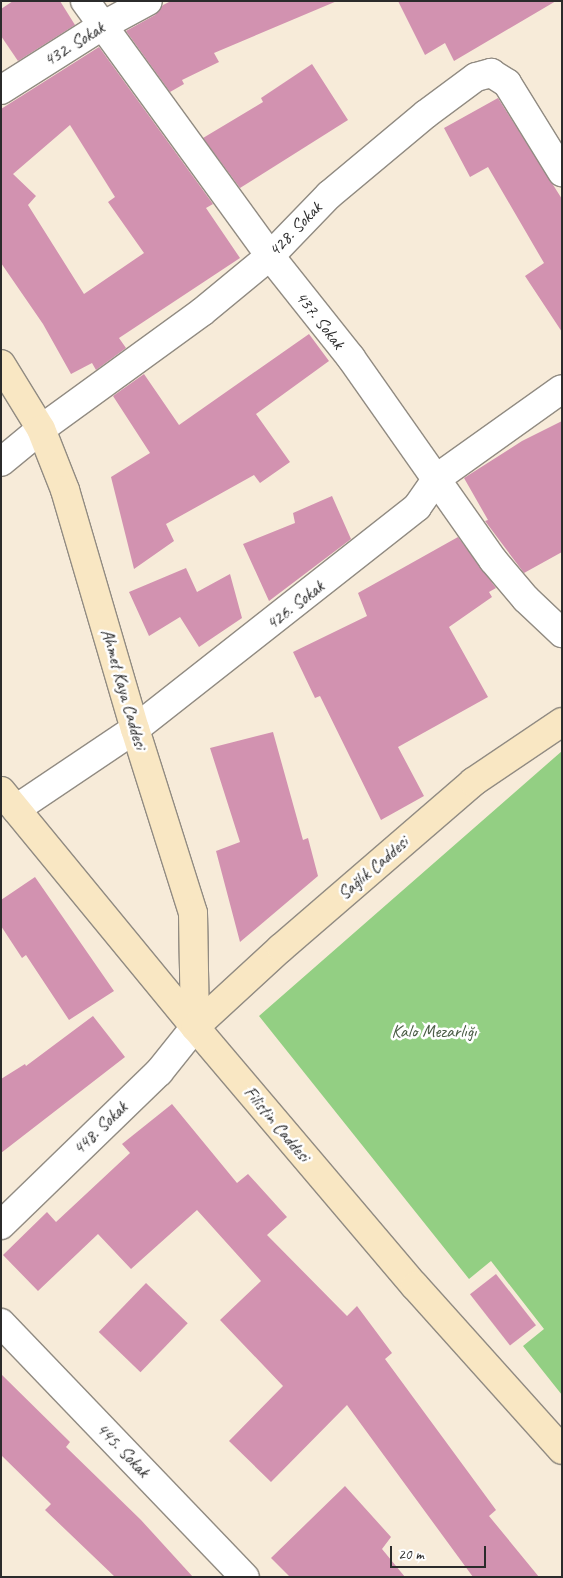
<!DOCTYPE html>
<html>
<head>
<meta charset="utf-8">
<style>
	body { margin:0 }
	#map { position:relative; width:563px; height:1578px; overflow:hidden; background:#f7ebd9; font-family:Caveat,sans-serif }
	div>[style] { position:absolute }
	[style*='--x'] { left:calc(var(--x)*1px); top:calc(var(--y)*1px); width:calc(var(--w)*1px); rotate:calc(var(--a)*1deg) }
	.green>* { inset:0; background:#93cf83 }
	.building>* { inset:0; background:#d292b0; transform-origin:0 0 }
	.roads { filter:drop-shadow(1px 0 #918b82) drop-shadow(-1px 0 #918b82) drop-shadow(0 1px #918b82) drop-shadow(0 -1px #918b82) }
	.street>* { height:28px; margin:-14px; padding:0 14px; transform-origin:14px; border-radius:14px; background:#fff }
	.secondary>* { height:28px; margin:-14px; padding:0 14px; transform-origin:14px; border-radius:14px; background:#f9e7c3 }
	span { translate:-50% -50%; white-space:nowrap; text-align:center; line-height:1.15; -webkit-text-stroke:5px #fff; paint-order:stroke }
	.street-label { font-size:18px; color:#2b2b2b }
	.park-label { font-size:18px; color:#4a5c45 }
	.frame { position:absolute; inset:0; border:2px solid #2b2b2b; pointer-events:none }
	.scale { position:absolute; left:390px; top:1546px; width:96px; height:22px; box-sizing:border-box; border:2px solid #2b2b2b; border-top:0; padding-left:6px; font-size:15px; line-height:18px; white-space:nowrap; color:#2b2b2b; -webkit-text-stroke:4px #fff; paint-order:stroke }
</style>
</head>
<body>
<div id="map">
	<div class="green">
		<div style="clip-path:polygon(562px 751px,562px 1395px,523px 1346px,544px 1329px,491px 1261px,469px 1279px,259px 1016px)"></div>
	</div>
	<div class="building">
		<div style="clip-path:polygon(13px 1px,60px 1px,75px 25px,18px 61px,1px 36px,1px 9px)"></div>
		<div style="clip-path:polygon(171px 1px,337px 1px,214px 53px,219px 62px,182px 80px,184px 84px,170px 92px,126px 31px,155px 15px,163px 5px)"></div>
		<div style="clip-path:polygon(398px 1px,556px 1px,454px 61px,445px 43px,425px 55px)"></div>
		<div style="clip-path:polygon(evenodd,99px 47px,213px 204px,206px 208px,240px 258px,119px 338px,126px 348px,96px 370px,92px 363px,71px 374px,43px 324px,1px 263px,1px 109px,99px 47px,70px 125px,115px 197px,108px 202px,144px 253px,84px 294px,28px 205px,36px 196px,13px 174px,70px 125px)"></div>
		<div style="clip-path:polygon(312px 64px,348px 120px,240px 188px,203px 138px,263px 102px,261px 98px)"></div>
		<div style="clip-path:polygon(498px 98px,562px 199px,562px 332px,525px 276px,544px 263px,488px 167px,470px 177px,444px 128px)"></div>
		<div style="clip-path:polygon(309px 334px,329px 361px,256px 414px,290px 462px,260px 483px,254px 475px,166px 524px,174px 541px,134px 569px,111px 477px,150px 453px,113px 396px,144px 374px,179px 425px)"></div>
		<div style="clip-path:polygon(562px 421px,562px 552px,524px 573px,485px 521px,488px 520px,464px 478px,522px 441px)"></div>
		<div style="clip-path:polygon(332px 496px,351px 539px,269px 601px,243px 544px,295px 523px,293px 513px)"></div>
		<div style="clip-path:polygon(458px 537px,496px 588px,489px 592px,492px 597px,449px 627px,488px 697px,398px 747px,424px 796px,381px 820px,320px 696px,315px 698px,293px 652px,367px 616px,358px 593px)"></div>
		<div style="clip-path:polygon(186px 568px,197px 592px,230px 574px,242px 618px,199px 647px,180px 617px,149px 636px,129px 592px)"></div>
		<div style="clip-path:polygon(273px 732px,303px 840px,308px 838px,318px 876px,240px 942px,216px 851px,240px 842px,210px 748px)"></div>
		<div style="clip-path:polygon(35px 877px,114px 991px,69px 1020px,26px 955px,22px 958px,1px 926px,1px 900px)"></div>
		<div style="clip-path:polygon(93px 1016px,125px 1057px,1px 1153px,1px 1079px,25px 1064px,26px 1066px)"></div>
		<div style="clip-path:polygon(172px 1104px,237px 1183px,248px 1174px,287px 1217px,267px 1235px,347px 1316px,357px 1306px,392px 1353px,385px 1359px,496px 1510px,489px 1516px,539px 1577px,473px 1577px,347px 1405px,271px 1482px,229px 1441px,283px 1386px,220px 1320px,261px 1281px,197px 1210px,131px 1269px,98px 1234px,38px 1291px,3px 1255px,47px 1212px,56px 1222px,130px 1153px,122px 1144px)"></div>
		<div style="left:496px;top:1274px;width:65px;height:33px;rotate:52deg"></div>
		<div style="left:146px;top:1283px;width:58px;height:68px;rotate:44deg"></div>
		<div style="clip-path:polygon(1px 1374px,70px 1442px,66px 1447px,141px 1520px,193px 1577px,115px 1577px,45px 1510px,51px 1504px,1px 1455px)"></div>
		<div style="clip-path:polygon(345px 1486px,391px 1537px,382px 1549px,405px 1577px,290px 1577px,271px 1558px)"></div>
	</div>
	<div class="roads">
		<div class="street">
			<div style="--x:85;--y:1;--w:315;--a:54"></div>
			<div style="--x:270;--y:256;--w:130;--a:51.5"></div>
			<div style="--x:351;--y:358;--w:247;--a:54.9"></div>
			<div style="--x:493;--y:560;--w:51;--a:49.8"></div>
			<div style="--x:526;--y:599;--w:50;--a:43.4"></div>
			<div style="--x:1;--y:90;--w:120;--a:-32.4"></div>
			<div style="--x:102;--y:26;--w:52;--a:-28.5"></div>
			<div style="--x:1;--y:462;--w:52;--a:-39.5"></div>
			<div style="--x:41;--y:429;--w:199;--a:-36"></div>
			<div style="--x:202;--y:312;--w:88;--a:-39.5"></div>
			<div style="--x:270;--y:256;--w:85;--a:-46"></div>
			<div style="--x:329;--y:195;--w:126;--a:-39.9"></div>
			<div style="--x:426;--y:114;--w:62;--a:-36.5"></div>
			<div style="--x:476;--y:77;--w:16;--a:-15"></div>
			<div style="--x:491;--y:73;--w:19;--a:32"></div>
			<div style="--x:507;--y:83;--w:105;--a:58.3"></div>
			<div style="--x:16;--y:809;--w:143;--a:-33.9"></div>
			<div style="--x:135;--y:729;--w:359;--a:-38.2"></div>
			<div style="--x:417;--y:507;--w:35;--a:-55"></div>
			<div style="--x:437;--y:478;--w:153;--a:-35.5"></div>
			<div style="--x:1;--y:1225;--w:220;--a:-44.1"></div>
			<div style="--x:159;--y:1072;--w:58;--a:-51.3"></div>
			<div style="--x:1;--y:1323;--w:352;--a:46.2"></div>
		</div>
		<div class="secondary">
			<div style="--x:1;--y:364;--w:76;--a:58.4"></div>
			<div style="--x:41;--y:429;--w:66;--a:68.5"></div>
			<div style="--x:65;--y:490;--w:249;--a:73.7"></div>
			<div style="--x:135;--y:729;--w:193;--a:72.5"></div>
			<div style="--x:193;--y:913;--w:114;--a:89"></div>
			<div style="--x:1;--y:791;--w:306;--a:50.6"></div>
			<div style="--x:195;--y:1027;--w:340;--a:49.7"></div>
			<div style="--x:415;--y:1286;--w:220;--a:48.1"></div>
			<div style="--x:195;--y:1027;--w:117;--a:-42.6"></div>
			<div style="--x:281;--y:948;--w:254;--a:-40.8"></div>
			<div style="--x:473;--y:782;--w:107;--a:-34"></div>
		</div>
	</div>
	<div class="street-label">
		<span style="left:74px;top:44px;rotate:-32deg">432. Sokak</span>
		<span style="left:295px;top:229px;rotate:-46deg">428. Sokak</span>
		<span style="left:320px;top:320px;rotate:52deg">437. Sokak</span>
		<span style="left:295px;top:605px;rotate:-38deg">426. Sokak</span>
		<span style="left:124px;top:689px;rotate:74deg">Ahmet Kaya Caddesi</span>
		<span style="left:373px;top:868px;rotate:-41deg">Sağlık Caddesi</span>
		<span style="left:277px;top:1124px;rotate:50deg">Filistin Caddesi</span>
		<span style="left:100px;top:1128px;rotate:-44deg">448. Sokak</span>
		<span style="left:123px;top:1450px;rotate:46deg">445. Sokak</span>
	</div>
	<div class="park-label">
		<span style="left:434px;top:1031px">Kalo Mezarlığı</span>
	</div>
	<div class="frame"></div>
	<div class="scale">20 m</div>
</div>
</body>
</html>
